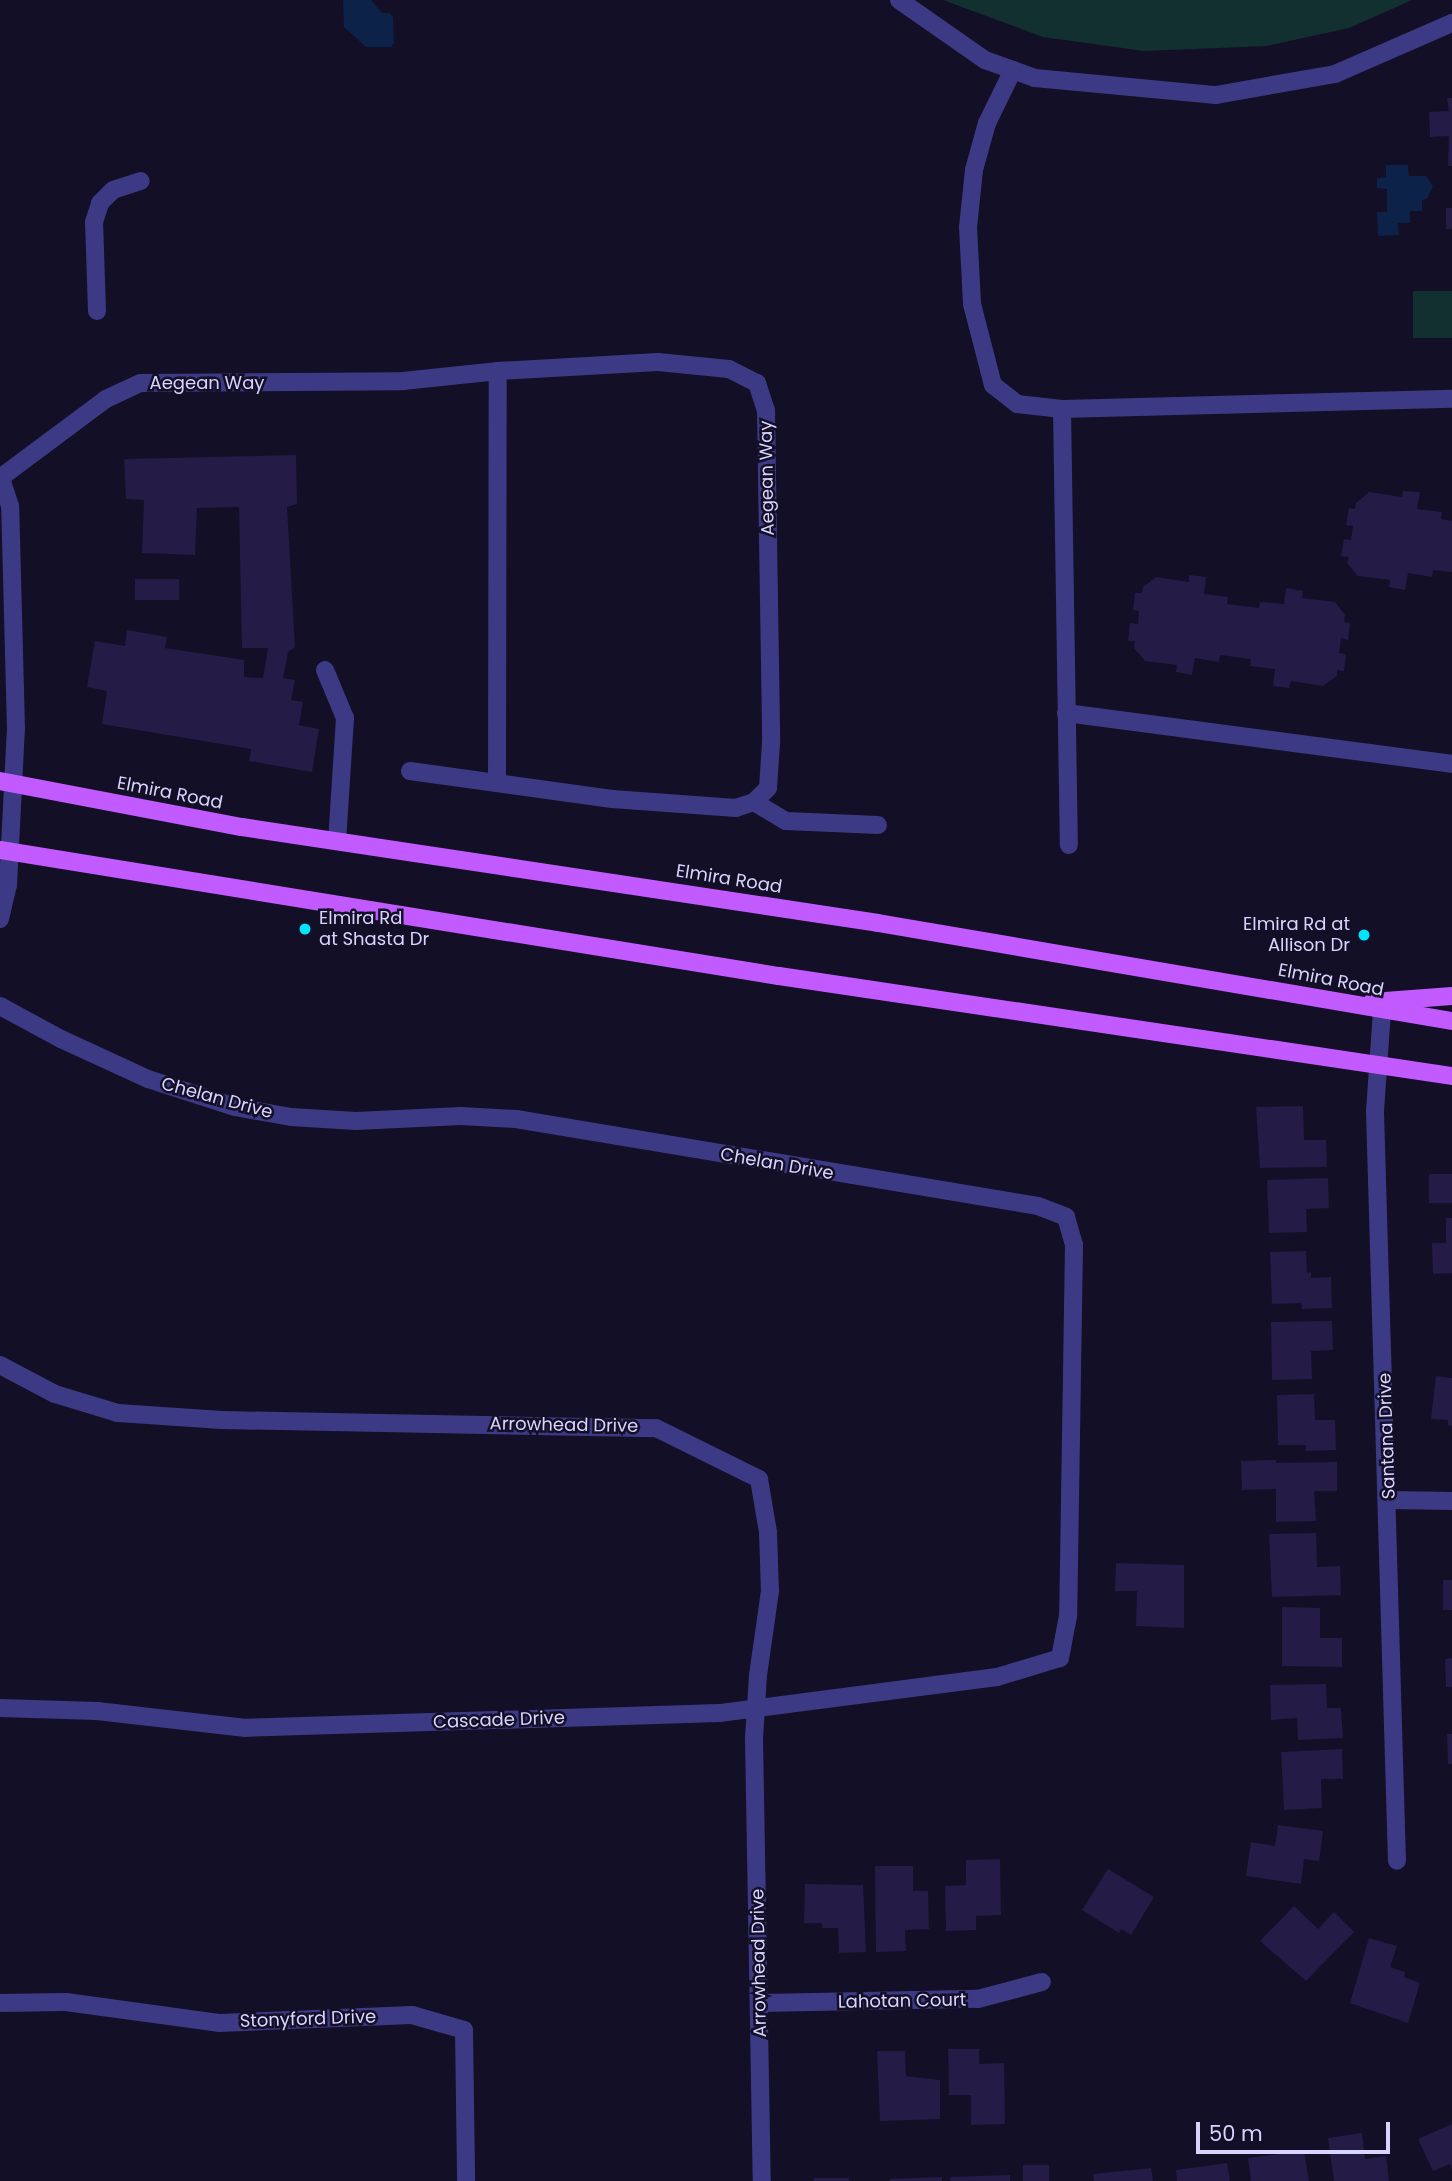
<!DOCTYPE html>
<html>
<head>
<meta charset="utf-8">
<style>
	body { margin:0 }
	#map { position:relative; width:1452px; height:2181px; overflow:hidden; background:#130f26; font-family:Poppins,sans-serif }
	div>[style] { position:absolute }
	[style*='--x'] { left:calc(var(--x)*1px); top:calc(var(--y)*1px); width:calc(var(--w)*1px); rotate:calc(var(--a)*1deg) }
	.green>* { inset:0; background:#12302f; transform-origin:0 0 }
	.water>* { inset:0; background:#0c2248 }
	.building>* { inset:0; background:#241b47; transform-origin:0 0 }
	.minor>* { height:18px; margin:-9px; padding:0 9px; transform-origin:9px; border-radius:9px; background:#3d3a85 }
	.major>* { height:18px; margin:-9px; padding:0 9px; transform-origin:9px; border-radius:9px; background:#c25bff }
	.dots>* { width:19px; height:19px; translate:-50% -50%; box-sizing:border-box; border:4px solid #130f26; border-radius:50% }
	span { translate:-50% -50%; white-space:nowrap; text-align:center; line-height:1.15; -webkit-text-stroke:5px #130f26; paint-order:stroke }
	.street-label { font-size:18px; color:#d9d4ff }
	.poi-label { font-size:18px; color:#d9d4ff }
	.left { translate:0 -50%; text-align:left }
	.right { translate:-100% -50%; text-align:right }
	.scale { position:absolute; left:1196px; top:2122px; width:194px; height:32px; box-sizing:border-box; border:4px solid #d9d4ff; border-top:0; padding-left:9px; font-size:21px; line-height:24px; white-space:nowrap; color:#d9d4ff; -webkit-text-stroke:5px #130f26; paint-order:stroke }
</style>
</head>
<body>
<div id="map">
	<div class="green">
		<div style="clip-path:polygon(943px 0,1412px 0,1349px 28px,1267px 46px,1144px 51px,1043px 37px)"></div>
		<div style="left:1452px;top:291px;width:47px;height:39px;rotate:90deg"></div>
	</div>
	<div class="water">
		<div style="clip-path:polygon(343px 0,371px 0,382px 13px,389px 13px,393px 17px,394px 43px,391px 47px,366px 47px,344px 27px)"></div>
		<div style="clip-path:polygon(1386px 165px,1408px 165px,1409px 176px,1426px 176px,1433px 186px,1427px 199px,1422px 200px,1422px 211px,1410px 211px,1410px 223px,1398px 223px,1399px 235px,1378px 236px,1377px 212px,1387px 212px,1387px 189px,1377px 188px,1377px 178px,1386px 177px)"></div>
	</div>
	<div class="building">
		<div style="clip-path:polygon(1447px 98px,1452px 98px,1452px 166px,1448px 166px,1449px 136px,1430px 137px,1429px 112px,1449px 111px)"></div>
		<div style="left:1446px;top:208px;width:6px;height:21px"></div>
		<div style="clip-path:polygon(296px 455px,297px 504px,287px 507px,295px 647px,288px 652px,283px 678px,295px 680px,291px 700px,303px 702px,299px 725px,319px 729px,312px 772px,249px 761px,251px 749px,102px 724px,107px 691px,87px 687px,95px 641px,125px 646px,127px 630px,167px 637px,165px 648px,244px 660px,244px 677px,263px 678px,268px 648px,242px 648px,239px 507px,197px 508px,195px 555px,142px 553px,144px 500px,126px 499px,124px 459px)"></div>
		<div style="clip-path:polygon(1403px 491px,1420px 492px,1417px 509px,1442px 512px,1441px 519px,1452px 521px,1452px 572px,1433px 570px,1432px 577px,1408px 573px,1405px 590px,1389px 587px,1390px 580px,1358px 576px,1347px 563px,1349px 557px,1341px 556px,1344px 539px,1351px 540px,1353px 526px,1346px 525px,1349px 508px,1355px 509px,1356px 503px,1369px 492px,1402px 497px)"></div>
		<div style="clip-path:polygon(1189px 575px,1206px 577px,1204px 594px,1228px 597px,1227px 604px,1259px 608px,1260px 602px,1284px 604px,1286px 588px,1303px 591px,1302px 598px,1335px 602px,1345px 615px,1344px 622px,1350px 623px,1348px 640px,1341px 638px,1339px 653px,1346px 654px,1344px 671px,1337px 670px,1337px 676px,1323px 686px,1291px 681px,1289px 688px,1273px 686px,1275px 669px,1250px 666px,1251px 659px,1220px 655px,1219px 662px,1195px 658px,1192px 675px,1176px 672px,1177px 665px,1145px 661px,1134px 648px,1135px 641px,1128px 641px,1130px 623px,1138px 624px,1139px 611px,1133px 610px,1135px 593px,1142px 593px,1143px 587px,1156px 577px,1189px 582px)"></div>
		<div style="left:135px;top:579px;width:44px;height:21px"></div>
		<div style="clip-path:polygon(1303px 1106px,1304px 1140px,1326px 1140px,1327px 1167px,1260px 1168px,1256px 1107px)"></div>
		<div style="left:1452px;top:1174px;width:29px;height:23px;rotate:90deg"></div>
		<div style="clip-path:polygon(1328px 1178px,1329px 1208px,1306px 1209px,1307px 1232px,1269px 1233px,1267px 1180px)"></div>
		<div style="clip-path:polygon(1446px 1218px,1452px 1218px,1452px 1273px,1433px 1274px,1432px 1243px,1446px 1243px)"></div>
		<div style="clip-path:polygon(1306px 1251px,1307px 1273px,1311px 1272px,1311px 1278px,1331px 1277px,1332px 1308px,1302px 1309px,1301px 1303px,1272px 1304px,1270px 1252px)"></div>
		<div style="clip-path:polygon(1332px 1321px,1333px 1350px,1311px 1351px,1312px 1379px,1272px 1380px,1271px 1322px)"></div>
		<div style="clip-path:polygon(1436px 1376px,1452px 1378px,1452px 1426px,1448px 1425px,1448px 1420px,1431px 1419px)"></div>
		<div style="clip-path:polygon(1314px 1394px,1315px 1420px,1335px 1420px,1336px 1450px,1306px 1451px,1306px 1445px,1278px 1445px,1277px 1395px)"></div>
		<div style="clip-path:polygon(1276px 1460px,1276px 1463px,1337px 1462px,1337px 1491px,1314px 1491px,1316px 1521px,1276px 1522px,1276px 1489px,1242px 1490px,1241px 1461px)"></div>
		<div style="clip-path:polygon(1316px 1533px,1317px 1567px,1340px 1566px,1341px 1595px,1272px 1597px,1269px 1534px)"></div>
		<div style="clip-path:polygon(1116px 1563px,1184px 1565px,1184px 1628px,1136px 1626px,1137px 1591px,1115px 1591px)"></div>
		<div style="left:1452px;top:1580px;width:30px;height:9px;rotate:90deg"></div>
		<div style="clip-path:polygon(1282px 1607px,1320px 1608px,1320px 1638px,1342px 1638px,1342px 1667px,1282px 1666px)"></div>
		<div style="clip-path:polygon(1452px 1658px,1452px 1687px,1446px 1687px,1445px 1659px)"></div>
		<div style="clip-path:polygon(1326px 1684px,1327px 1708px,1341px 1708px,1343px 1738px,1298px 1740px,1297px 1718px,1271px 1720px,1270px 1685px)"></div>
		<div style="clip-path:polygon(1447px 1734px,1452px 1734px,1452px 1764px,1448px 1764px)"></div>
		<div style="clip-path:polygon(1342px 1749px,1343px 1779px,1321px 1779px,1322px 1808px,1284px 1810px,1281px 1752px)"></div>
		<div style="clip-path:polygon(1278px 1825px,1323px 1831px,1319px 1861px,1304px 1859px,1301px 1884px,1246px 1876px,1251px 1842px,1275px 1846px)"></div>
		<div style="clip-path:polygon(1000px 1859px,1001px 1915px,976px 1916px,976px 1930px,946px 1931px,945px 1886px,966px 1885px,966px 1860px)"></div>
		<div style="clip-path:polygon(875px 1866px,913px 1866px,913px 1891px,928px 1891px,929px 1929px,905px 1930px,906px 1951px,876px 1952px)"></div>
		<div style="clip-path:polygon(1108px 1869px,1154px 1897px,1131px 1935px,1121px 1929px,1119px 1933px,1082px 1910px)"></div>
		<div style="clip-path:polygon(805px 1884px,863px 1885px,866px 1952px,839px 1953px,838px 1928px,822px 1928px,822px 1923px,804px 1923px)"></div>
		<div style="clip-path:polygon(1294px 1906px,1318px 1929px,1334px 1912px,1354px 1932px,1306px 1981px,1260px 1941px)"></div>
		<div style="clip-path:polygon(1369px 1938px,1397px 1946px,1390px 1967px,1405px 1972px,1404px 1977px,1420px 1983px,1408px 2023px,1350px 2003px)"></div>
		<div style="clip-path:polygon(948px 2049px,979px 2049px,979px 2064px,1004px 2063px,1005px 2124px,971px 2125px,971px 2095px,949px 2095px)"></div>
		<div style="clip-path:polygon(877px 2051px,905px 2051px,906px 2076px,940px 2080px,940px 2119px,880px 2121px)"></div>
		<div style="clip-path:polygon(1452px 2124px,1452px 2169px,1450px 2164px,1433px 2171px,1418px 2139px)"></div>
		<div style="clip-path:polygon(1362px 2133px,1365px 2159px,1386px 2156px,1389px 2181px,1334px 2181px,1328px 2138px)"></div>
		<div style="clip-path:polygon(1304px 2151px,1309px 2181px,1251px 2181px,1248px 2158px)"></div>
		<div style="clip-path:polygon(1227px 2163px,1230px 2181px,1177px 2181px,1176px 2170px)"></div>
		<div style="left:1023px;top:2165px;width:26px;height:16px"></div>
		<div style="clip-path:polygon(1151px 2168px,1153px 2181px,1094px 2181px,1093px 2174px)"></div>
		<div style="clip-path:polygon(1010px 2175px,1010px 2181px,951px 2181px,950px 2177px)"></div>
		<div style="clip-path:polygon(942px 2177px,942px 2181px,890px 2181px,890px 2179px)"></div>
		<div style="left:814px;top:2178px;width:35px;height:3px"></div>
	</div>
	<div class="minor">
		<div style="--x:899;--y:0;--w:105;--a:34.9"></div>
		<div style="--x:985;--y:60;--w:53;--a:19.8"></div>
		<div style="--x:1035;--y:78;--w:182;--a:5.4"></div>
		<div style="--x:1216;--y:95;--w:121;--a:-10"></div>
		<div style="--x:1335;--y:74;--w:128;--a:-23.6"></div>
		<div style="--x:1013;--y:70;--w:59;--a:116.1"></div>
		<div style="--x:987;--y:123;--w:49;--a:105.5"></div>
		<div style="--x:974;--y:170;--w:57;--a:96"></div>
		<div style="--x:968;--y:227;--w:77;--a:87"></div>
		<div style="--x:972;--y:304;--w:84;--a:75.5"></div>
		<div style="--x:993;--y:385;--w:31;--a:38"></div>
		<div style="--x:1017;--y:404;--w:45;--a:6.3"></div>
		<div style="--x:1062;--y:409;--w:390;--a:-1.5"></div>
		<div style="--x:97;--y:311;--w:89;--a:-91.9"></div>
		<div style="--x:94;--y:222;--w:20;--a:-72"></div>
		<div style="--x:100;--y:203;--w:18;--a:-45"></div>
		<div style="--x:113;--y:190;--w:29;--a:-18"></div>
		<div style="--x:1062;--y:409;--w:436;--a:89.1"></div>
		<div style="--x:0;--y:478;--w:132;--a:-36.7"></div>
		<div style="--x:106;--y:399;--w:38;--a:-25"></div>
		<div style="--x:141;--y:383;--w:262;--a:-0.4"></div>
		<div style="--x:403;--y:381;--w:96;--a:-6"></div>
		<div style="--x:498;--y:371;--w:160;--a:-3.2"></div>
		<div style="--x:658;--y:362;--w:71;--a:5.6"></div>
		<div style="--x:729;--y:369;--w:31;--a:27"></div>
		<div style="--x:757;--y:383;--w:28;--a:72"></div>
		<div style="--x:766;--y:410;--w:333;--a:89.1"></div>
		<div style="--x:771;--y:743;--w:45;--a:93.8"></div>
		<div style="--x:768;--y:788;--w:20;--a:135"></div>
		<div style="--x:754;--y:802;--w:19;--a:162"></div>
		<div style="--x:736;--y:808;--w:124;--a:-175.8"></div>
		<div style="--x:612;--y:799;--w:204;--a:-172.1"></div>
		<div style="--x:325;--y:670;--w:52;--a:67.4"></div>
		<div style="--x:345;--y:718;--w:123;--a:93.7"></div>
		<div style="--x:1066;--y:713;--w:389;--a:7.5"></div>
		<div style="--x:497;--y:783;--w:412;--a:-89.9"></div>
		<div style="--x:754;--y:802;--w:37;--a:31"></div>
		<div style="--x:786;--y:821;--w:92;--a:2.5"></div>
		<div style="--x:0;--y:919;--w:35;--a:-77"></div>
		<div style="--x:8;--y:885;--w:156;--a:-87.1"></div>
		<div style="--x:16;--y:729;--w:223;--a:-91.5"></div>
		<div style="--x:10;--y:506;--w:29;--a:-108"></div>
		<div style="--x:0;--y:1006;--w:69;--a:28.4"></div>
		<div style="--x:61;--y:1039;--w:96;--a:24.7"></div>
		<div style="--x:148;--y:1079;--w:91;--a:17.8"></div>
		<div style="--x:235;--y:1107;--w:57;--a:10.1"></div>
		<div style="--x:291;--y:1117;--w:65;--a:3.5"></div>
		<div style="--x:356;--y:1121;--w:105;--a:-2.7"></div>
		<div style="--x:461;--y:1116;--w:55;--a:3.1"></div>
		<div style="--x:516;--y:1119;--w:529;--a:9.46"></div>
		<div style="--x:1038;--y:1206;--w:30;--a:21"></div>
		<div style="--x:1066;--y:1217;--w:29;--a:74"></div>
		<div style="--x:1074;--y:1245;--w:371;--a:90.9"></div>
		<div style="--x:1068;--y:1616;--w:43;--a:100.8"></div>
		<div style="--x:1060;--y:1658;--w:66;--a:163.2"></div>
		<div style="--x:997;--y:1677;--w:280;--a:172.6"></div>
		<div style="--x:719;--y:1713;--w:473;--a:178.2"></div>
		<div style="--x:246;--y:1728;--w:150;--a:-173.5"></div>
		<div style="--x:97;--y:1711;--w:97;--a:-178.2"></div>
		<div style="--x:1382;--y:1011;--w:101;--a:94"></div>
		<div style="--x:1375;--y:1112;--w:749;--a:88.32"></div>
		<div style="--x:0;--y:1365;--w:62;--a:27.8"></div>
		<div style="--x:55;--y:1394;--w:66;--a:16.8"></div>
		<div style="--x:118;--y:1413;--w:104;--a:3.9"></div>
		<div style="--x:222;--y:1420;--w:434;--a:1.1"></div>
		<div style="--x:656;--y:1428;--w:115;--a:26.3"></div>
		<div style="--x:759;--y:1479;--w:54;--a:80.4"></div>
		<div style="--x:768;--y:1532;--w:59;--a:88.1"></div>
		<div style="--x:770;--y:1591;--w:85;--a:98.1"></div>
		<div style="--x:758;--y:1675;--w:63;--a:93.6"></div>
		<div style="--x:754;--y:1738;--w:443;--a:89"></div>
		<div style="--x:1389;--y:1500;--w:63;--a:0.9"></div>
		<div style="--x:0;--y:2003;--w:66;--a:-0.9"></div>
		<div style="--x:66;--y:2002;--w:154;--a:7.8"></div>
		<div style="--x:219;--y:2023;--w:193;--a:-2.4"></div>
		<div style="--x:412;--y:2015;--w:54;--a:16.1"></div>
		<div style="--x:464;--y:2030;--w:151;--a:89.2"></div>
		<div style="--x:760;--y:2003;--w:218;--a:-1.1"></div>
		<div style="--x:978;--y:1999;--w:66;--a:-14.9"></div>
	</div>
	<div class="major">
		<div style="--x:0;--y:781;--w:246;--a:10.8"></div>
		<div style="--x:242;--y:827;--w:643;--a:8.58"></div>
		<div style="--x:878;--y:923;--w:582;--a:9.69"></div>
		<div style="--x:0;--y:850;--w:789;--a:9.19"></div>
		<div style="--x:779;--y:976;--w:680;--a:8.45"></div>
		<div style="--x:1372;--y:1002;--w:80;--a:-4.3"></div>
	</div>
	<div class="dots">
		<div style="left:305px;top:929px;background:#00e5ff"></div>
		<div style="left:1364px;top:935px;background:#00e5ff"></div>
	</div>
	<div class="street-label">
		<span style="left:207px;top:383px">Aegean Way</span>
		<span style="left:767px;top:478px;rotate:-91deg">Aegean Way</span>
		<span style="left:170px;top:793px;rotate:11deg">Elmira Road</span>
		<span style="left:729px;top:879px;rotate:9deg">Elmira Road</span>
		<span style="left:1331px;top:980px;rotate:11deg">Elmira Road</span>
		<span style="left:217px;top:1098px;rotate:15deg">Chelan Drive</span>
		<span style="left:777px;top:1164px;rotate:10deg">Chelan Drive</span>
		<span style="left:564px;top:1425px;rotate:1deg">Arrowhead Drive</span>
		<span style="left:1387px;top:1436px;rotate:-92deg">Santana Drive</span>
		<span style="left:499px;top:1720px;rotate:-2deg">Cascade Drive</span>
		<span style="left:759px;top:1963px;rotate:-91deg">Arrowhead Drive</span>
		<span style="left:902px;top:2001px;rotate:-1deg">Lahotan Court</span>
		<span style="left:308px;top:2019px;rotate:-2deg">Stonyford Drive</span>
	</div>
	<div class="poi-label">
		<span class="left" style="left:319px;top:929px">Elmira Rd<br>at Shasta Dr</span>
		<span class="right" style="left:1350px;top:935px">Elmira Rd at<br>Allison Dr</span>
	</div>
	<div class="scale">50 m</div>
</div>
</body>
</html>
